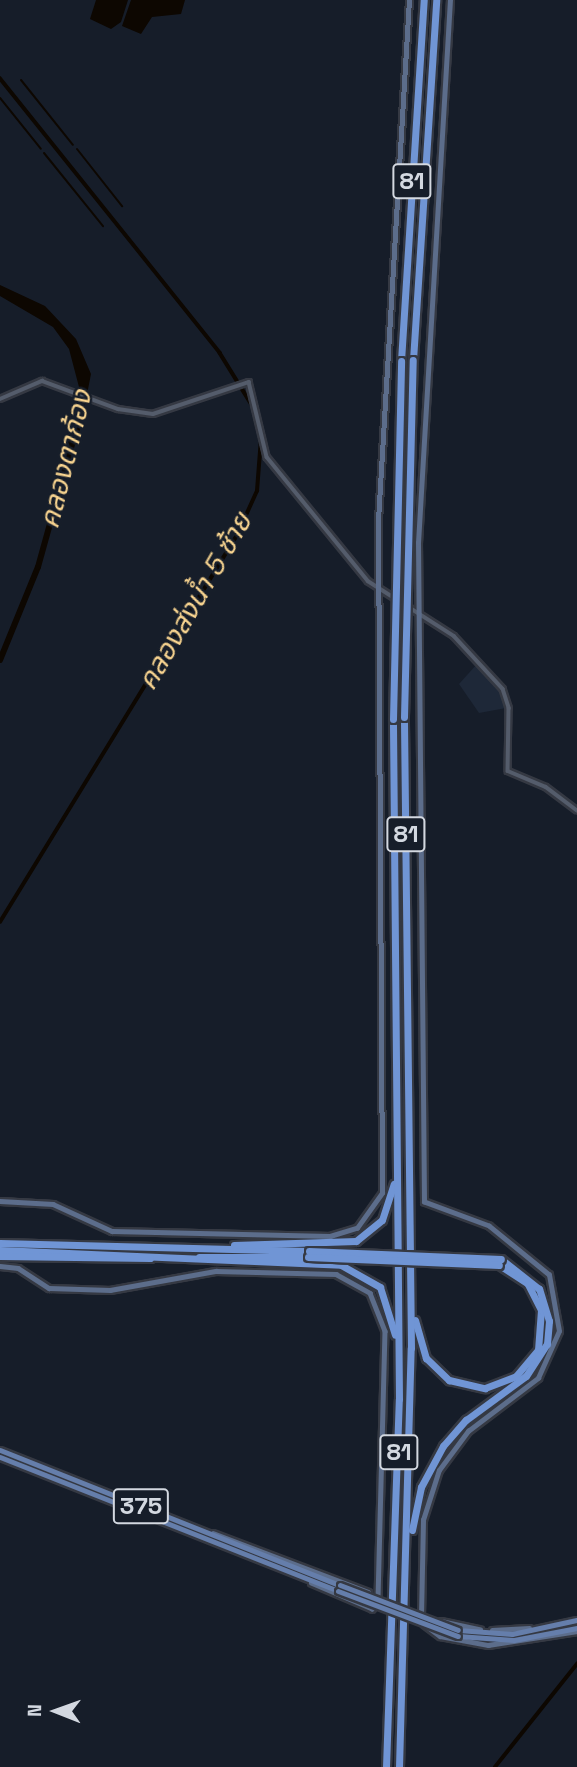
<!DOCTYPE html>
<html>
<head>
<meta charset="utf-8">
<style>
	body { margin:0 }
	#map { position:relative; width:577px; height:1767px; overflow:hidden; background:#161d29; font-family:"Space Grotesk","Noto Sans Thai",sans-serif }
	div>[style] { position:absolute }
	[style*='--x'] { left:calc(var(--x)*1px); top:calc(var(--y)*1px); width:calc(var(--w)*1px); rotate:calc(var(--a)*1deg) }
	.built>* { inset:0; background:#1e2838 }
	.water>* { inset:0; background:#0d0701 }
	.stream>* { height:2px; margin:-1px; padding:0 1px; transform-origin:1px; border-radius:1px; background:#0d0701 }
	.canal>* { height:3.5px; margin:-1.75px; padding:0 1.75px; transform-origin:1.75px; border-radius:1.75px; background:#0d0701 }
	.river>* { height:6px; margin:-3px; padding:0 3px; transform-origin:3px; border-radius:3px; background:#0d0701 }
	.roads { filter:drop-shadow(2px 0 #353943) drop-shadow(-2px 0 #353943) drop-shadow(0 2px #353943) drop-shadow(0 -2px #353943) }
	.tertiary>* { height:3.5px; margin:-1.75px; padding:0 1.75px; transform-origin:1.75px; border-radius:1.75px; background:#545c6b }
	.secondary>* { height:4.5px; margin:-2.25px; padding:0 2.25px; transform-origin:2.25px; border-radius:2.25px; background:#5c6d8b }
	.primary>* { height:5px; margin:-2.5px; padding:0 2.5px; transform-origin:2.5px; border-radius:2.5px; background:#657eab }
	.motorway>* { height:7px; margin:-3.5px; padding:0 3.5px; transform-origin:3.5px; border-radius:3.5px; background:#7095d5 }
	.bridges { filter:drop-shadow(2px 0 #353943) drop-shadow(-2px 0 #353943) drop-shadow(0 2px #353943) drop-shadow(0 -2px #353943) }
	.primary-bridge>* { height:5px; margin:-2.5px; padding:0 2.5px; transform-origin:2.5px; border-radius:2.5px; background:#657eab }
	.motorway-bridge>* { height:7px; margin:-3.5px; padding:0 3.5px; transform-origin:3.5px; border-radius:3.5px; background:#7095d5 }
	span { translate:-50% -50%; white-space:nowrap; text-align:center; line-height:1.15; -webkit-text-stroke:5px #161d29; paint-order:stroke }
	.shield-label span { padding:2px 5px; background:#161d29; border:2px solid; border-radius:5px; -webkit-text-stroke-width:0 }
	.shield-label { font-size:24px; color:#d3d8e0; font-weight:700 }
	.water-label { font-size:28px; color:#f8d490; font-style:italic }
	.north { position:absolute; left:21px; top:1676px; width:70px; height:70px; -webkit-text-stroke:5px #161d29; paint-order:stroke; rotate:271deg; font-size:19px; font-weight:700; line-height:28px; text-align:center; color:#d3d8e0 }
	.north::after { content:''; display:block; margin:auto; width:24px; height:32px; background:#d3d8e0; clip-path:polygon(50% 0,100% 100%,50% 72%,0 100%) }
</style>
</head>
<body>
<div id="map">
	<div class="built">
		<div style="clip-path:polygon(477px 664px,500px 692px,506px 708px,479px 713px,459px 684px)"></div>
	</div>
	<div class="water">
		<div style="clip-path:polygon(96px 0,128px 0,121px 22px,111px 29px,90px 19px)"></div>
		<div style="clip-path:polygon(131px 0,185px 0,181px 14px,152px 17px,141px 34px,122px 26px)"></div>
		<div style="clip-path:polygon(0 285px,45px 306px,76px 339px,91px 374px,77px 445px,65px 443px,79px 387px,69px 349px,53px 327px,0 296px)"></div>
	</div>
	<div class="stream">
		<div style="--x:21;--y:80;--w:83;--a:51.3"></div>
		<div style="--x:0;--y:98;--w:65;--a:51.2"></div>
		<div style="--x:77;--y:149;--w:73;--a:51.7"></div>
		<div style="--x:44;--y:153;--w:94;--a:51.1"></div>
	</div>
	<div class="canal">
		<div style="--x:0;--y:78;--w:352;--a:51.3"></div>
		<div style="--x:220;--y:353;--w:65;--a:58.3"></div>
		<div style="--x:0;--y:922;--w:456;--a:-58.5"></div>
		<div style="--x:238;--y:533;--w:46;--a:-65.7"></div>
		<div style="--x:257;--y:491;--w:52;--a:-85.6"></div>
		<div style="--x:495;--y:1767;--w:132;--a:-51.5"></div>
	</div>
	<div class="river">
		<div style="--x:0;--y:660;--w:100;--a:-67.8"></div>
		<div style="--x:38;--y:567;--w:135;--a:-74.5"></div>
	</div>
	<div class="roads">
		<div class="tertiary">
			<div style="--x:0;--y:399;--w:46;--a:-23.2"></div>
			<div style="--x:42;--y:381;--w:81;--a:20.2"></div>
			<div style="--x:118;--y:409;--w:35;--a:8"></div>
			<div style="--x:153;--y:414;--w:101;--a:-18.4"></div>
			<div style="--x:249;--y:382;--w:77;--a:76.5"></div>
			<div style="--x:267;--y:457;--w:160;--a:50.8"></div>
			<div style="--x:368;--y:581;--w:102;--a:32.6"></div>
			<div style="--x:454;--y:636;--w:72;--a:47.2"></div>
			<div style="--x:503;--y:689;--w:20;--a:72"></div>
			<div style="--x:509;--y:708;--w:63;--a:90.9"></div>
			<div style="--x:508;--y:771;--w:41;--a:22.8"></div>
			<div style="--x:546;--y:787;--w:39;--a:37"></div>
		</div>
		<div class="secondary">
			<div style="--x:0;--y:1201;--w:53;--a:3.2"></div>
			<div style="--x:53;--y:1204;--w:65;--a:24.6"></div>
			<div style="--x:112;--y:1231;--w:218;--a:1.3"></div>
			<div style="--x:330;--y:1236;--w:28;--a:-17"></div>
			<div style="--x:357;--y:1228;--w:43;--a:-54.5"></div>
			<div style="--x:382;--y:1193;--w:673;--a:-90.34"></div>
			<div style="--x:378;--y:520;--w:521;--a:-86.59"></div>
			<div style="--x:0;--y:1266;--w:18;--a:6"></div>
			<div style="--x:18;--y:1268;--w:37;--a:33"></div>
			<div style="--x:49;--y:1288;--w:61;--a:1.9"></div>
			<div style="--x:110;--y:1290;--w:108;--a:-10.2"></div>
			<div style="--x:216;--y:1271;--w:120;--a:1.4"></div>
			<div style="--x:336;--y:1274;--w:39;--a:29"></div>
			<div style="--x:370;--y:1293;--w:41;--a:68.5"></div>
			<div style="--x:385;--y:1331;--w:271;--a:91.5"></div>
			<div style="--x:378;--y:1602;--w:9;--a:131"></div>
			<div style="--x:372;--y:1609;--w:66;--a:-156.9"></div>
			<div style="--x:213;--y:1533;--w:166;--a:20.8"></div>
			<div style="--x:421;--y:1616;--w:96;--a:-88.8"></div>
			<div style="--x:423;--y:1520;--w:52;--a:-72.3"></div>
			<div style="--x:439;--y:1470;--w:49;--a:-53.4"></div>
			<div style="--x:468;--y:1431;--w:88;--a:-37.1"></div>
			<div style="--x:538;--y:1378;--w:51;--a:-65.9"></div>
			<div style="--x:559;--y:1331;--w:57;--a:-100.1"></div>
			<div style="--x:549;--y:1275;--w:77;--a:-140.8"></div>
			<div style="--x:489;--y:1226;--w:69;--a:-159.7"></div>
			<div style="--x:424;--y:1202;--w:659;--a:-90.52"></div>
			<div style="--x:418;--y:543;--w:544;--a:-86.63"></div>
			<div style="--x:441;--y:1621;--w:40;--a:12"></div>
			<div style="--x:424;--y:1624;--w:20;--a:37"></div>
			<div style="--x:440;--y:1636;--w:49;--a:10.6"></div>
			<div style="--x:488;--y:1645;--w:90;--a:-8.9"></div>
			<div style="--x:492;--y:1630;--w:37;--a:-3"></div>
		</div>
		<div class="primary">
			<div style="--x:0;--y:1450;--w:366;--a:21.7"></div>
			<div style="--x:0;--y:1457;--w:364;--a:21.6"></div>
			<div style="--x:458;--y:1630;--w:54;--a:4.2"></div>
			<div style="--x:512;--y:1634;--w:66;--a:-12.2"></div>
			<div style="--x:458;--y:1636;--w:56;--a:4.1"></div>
			<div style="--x:514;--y:1640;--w:64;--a:-10.8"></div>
		</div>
		<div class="motorway">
			<div style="--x:413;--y:360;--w:361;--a:-86.3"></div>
			<div style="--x:401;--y:361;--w:362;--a:-86.4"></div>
			<div style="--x:0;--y:1243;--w:309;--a:1.5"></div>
			<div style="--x:234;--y:1245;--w:122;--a:-1.9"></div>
			<div style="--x:356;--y:1241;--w:33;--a:-39"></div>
			<div style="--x:382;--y:1220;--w:38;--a:-72"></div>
			<div style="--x:0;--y:1250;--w:341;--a:2.5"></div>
			<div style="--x:341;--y:1265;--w:45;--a:29.4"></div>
			<div style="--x:380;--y:1287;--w:50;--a:72.6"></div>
			<div style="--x:0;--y:1256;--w:150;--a:0.8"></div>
			<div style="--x:199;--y:1257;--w:109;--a:0"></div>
			<div style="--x:415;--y:1320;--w:40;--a:74"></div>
			<div style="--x:426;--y:1358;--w:32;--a:44"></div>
			<div style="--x:449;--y:1380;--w:37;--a:13"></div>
			<div style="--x:485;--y:1388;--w:33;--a:-21"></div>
			<div style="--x:516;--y:1376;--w:34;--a:-50"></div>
			<div style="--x:538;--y:1350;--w:40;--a:-85.7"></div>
			<div style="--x:541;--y:1310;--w:30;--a:-117"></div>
			<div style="--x:527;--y:1283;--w:33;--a:-147"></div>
			<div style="--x:412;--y:1530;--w:44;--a:-78.2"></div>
			<div style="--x:421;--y:1487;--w:47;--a:-61.8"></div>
			<div style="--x:443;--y:1446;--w:35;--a:-49"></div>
			<div style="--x:466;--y:1420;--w:74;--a:-36.3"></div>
			<div style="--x:526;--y:1376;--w:38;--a:-57"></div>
			<div style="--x:547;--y:1344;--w:23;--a:-85"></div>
			<div style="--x:549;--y:1321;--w:34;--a:-107"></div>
			<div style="--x:539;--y:1289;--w:48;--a:-141.7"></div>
			<div style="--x:386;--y:1767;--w:368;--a:-88"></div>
			<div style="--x:399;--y:1399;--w:680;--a:-90.51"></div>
			<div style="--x:399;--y:1767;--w:419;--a:-88.4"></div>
			<div style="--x:411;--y:1348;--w:631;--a:-90.64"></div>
		</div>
	</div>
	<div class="bridges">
		<div class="primary-bridge">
			<div style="--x:340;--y:1585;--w:126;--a:20.9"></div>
			<div style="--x:338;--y:1591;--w:128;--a:20.6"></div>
		</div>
		<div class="motorway-bridge">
			<div style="--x:404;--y:717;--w:357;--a:-88.6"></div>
			<div style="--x:393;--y:719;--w:358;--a:-88.7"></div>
			<div style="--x:309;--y:1251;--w:192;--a:2.4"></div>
			<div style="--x:308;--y:1257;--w:191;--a:2.4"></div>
		</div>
	</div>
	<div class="shield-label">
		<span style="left:412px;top:181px">81</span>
		<span style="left:406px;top:834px">81</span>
		<span style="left:399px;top:1452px">81</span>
		<span style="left:141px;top:1506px">375</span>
	</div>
	<div class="water-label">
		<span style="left:65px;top:459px;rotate:-76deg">คลองตาก้อง</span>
		<span style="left:194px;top:601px;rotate:-60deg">คลองส่งน้ำ 5 ซ้าย</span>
	</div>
	<div class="north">N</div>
</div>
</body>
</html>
